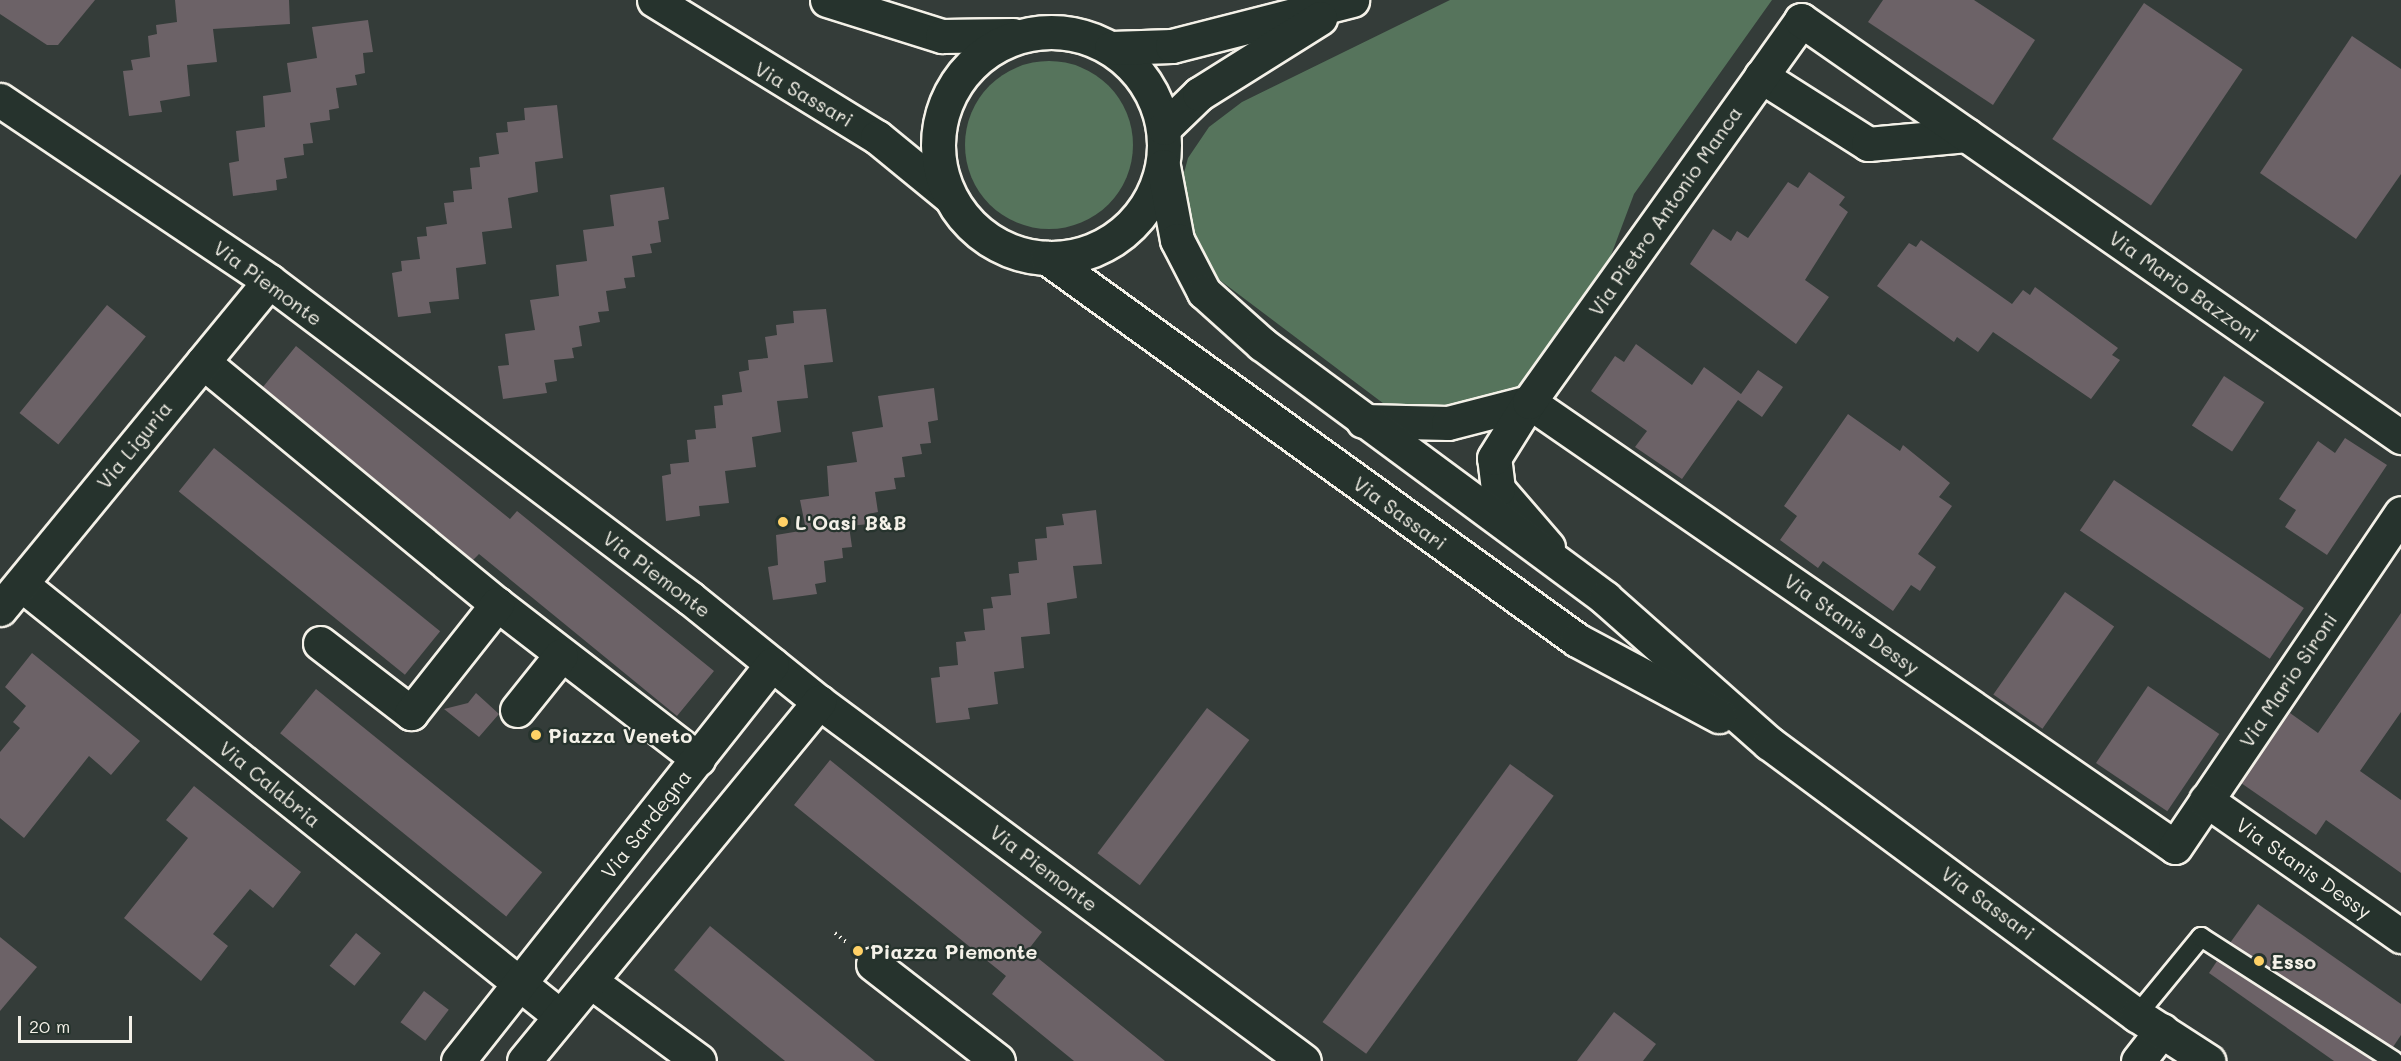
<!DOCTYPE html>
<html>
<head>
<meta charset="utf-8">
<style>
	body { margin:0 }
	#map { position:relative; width:2401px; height:1061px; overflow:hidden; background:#343c39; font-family:Mali,sans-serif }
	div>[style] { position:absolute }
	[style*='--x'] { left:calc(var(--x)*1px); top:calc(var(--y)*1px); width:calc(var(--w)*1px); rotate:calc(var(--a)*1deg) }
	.green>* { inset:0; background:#56745c }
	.round { border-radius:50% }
	.building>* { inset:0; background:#6c6267; transform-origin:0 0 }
	.path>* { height:4px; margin-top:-2px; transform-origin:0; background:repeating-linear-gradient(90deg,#f4f1e8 0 1.5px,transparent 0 6px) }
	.roads { filter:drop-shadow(2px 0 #f4f1e8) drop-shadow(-2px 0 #f4f1e8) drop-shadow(0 2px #f4f1e8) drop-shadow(0 -2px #f4f1e8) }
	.lane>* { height:18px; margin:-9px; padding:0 9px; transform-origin:9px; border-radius:9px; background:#26332d }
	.street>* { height:33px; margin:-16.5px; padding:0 16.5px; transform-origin:16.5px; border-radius:16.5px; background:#26332d }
	.secondary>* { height:33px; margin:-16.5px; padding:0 16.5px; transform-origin:16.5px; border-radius:16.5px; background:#26332d }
	.secondary>.ring { margin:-16.5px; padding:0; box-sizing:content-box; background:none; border:33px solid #26332d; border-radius:50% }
	.dots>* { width:16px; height:16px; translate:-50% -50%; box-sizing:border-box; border:3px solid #26332d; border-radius:50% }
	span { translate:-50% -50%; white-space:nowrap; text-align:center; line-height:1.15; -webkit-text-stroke:4.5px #26332d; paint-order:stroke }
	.street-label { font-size:20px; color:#f4f1e8 }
	.poi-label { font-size:20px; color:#f4f1e8; font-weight:700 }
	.left { translate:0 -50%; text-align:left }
	.scale { position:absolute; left:18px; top:1016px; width:114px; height:27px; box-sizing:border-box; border:3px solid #f4f1e8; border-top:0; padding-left:8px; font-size:18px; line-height:21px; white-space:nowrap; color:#f4f1e8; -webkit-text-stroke:4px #26332d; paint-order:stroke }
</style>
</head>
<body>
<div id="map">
	<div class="green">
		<div style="clip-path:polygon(1450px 0,1772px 0,1634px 194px,1586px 322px,1529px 402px,1408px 422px,1213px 275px,1193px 241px,1180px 188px,1188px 158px,1209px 127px,1242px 102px)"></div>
		<div class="round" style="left:965px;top:61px;width:168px;height:168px"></div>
	</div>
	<div class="building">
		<div style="clip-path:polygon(0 0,95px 0,58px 45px,47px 45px,0 14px)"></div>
		<div style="clip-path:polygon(175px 0,289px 0,290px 24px,213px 29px,217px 62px,187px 65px,190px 96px,160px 101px,162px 112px,129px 116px,123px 71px,133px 70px,131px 60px,150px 57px,148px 36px,157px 34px,156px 25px,177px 22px)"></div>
		<div style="clip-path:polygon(1883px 0,1974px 0,2035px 40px,1993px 105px,1868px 22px)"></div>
		<div style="left:2144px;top:3px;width:119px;height:164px;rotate:34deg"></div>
		<div style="clip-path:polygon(368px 20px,373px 52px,363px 53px,365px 73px,355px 75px,357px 85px,336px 88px,339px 108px,329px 110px,330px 120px,310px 123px,313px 143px,303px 144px,304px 155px,284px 158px,287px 178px,276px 180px,277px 190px,233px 196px,229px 163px,239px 161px,236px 131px,265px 127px,263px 96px,291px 92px,287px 63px,317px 58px,312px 27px)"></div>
		<div style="clip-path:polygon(2352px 36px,2401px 69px,2401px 174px,2356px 239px,2260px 173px)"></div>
		<div style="clip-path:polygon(557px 105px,563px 158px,535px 162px,538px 192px,508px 198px,512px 228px,482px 232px,486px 264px,456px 268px,459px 299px,429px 302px,431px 313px,398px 317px,392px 273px,402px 271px,401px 261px,420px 259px,417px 237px,427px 236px,426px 227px,447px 224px,444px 203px,454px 202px,453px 191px,472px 189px,470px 168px,480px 167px,479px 157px,499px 154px,496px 133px,508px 132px,507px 122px,525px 120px,524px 108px)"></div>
		<div style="clip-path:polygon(1809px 172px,1845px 197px,1839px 205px,1848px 212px,1805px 280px,1829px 297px,1796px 344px,1690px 264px,1713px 229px,1731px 241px,1737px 231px,1748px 238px,1788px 182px,1798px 188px)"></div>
		<div style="clip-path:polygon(664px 187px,669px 219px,658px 221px,661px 242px,650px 244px,652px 253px,632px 256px,635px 277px,624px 278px,626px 288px,606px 291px,609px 311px,598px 312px,600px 322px,579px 326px,582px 346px,572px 348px,574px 358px,554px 360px,557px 381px,545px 383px,547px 393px,503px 399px,498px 366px,509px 365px,505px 334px,535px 330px,530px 300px,559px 296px,556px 265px,587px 261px,583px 230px,614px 226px,610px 195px)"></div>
		<div style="clip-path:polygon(1921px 240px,2012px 304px,2023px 290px,2030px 295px,2035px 287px,2118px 348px,2112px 355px,2120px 360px,2091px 399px,1993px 332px,1978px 352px,1957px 337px,1954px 342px,1877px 286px,1909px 243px,1916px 247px)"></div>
		<div style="left:107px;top:305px;width:50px;height:139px;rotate:39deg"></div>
		<div style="clip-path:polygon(826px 309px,833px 362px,804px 365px,808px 398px,777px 401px,781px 432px,752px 437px,756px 467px,725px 471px,729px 503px,699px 506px,700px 516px,666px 521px,662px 476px,671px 474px,670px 464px,689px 462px,687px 440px,696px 439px,695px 430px,716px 428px,714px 406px,723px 405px,722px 395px,742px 392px,739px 372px,749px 370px,748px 360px,768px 358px,765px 337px,777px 335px,776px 325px,794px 323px,793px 311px)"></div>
		<div style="clip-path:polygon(1636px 344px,1692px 385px,1704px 367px,1741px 394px,1758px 370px,1783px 387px,1762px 417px,1738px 400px,1682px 479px,1635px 447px,1647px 431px,1591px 391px,1615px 356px,1624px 362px)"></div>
		<div style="clip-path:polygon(296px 346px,510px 519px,517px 511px,714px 671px,677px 716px,479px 554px,473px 560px,263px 387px)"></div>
		<div style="left:2224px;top:376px;width:48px;height:59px;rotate:33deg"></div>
		<div style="clip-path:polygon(934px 388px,938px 420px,928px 422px,931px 443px,920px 444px,922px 454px,902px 457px,905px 477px,894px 478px,896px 489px,875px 492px,878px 512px,868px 514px,869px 524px,849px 526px,852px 547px,842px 548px,843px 558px,824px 561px,826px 582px,815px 584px,817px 594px,773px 600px,768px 567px,778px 565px,776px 535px,806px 530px,800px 500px,829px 496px,827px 466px,857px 462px,852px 432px,883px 427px,878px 396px)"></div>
		<div style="clip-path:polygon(1848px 414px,1900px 451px,1903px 445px,1950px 483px,1939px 497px,1952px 506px,1918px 554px,1936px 567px,1920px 591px,1911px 585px,1893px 611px,1823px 561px,1818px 568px,1780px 540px,1797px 516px,1784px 506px)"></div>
		<div style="clip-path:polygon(2345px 438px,2387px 465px,2327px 555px,2285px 527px,2296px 510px,2279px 499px,2318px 441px,2335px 453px)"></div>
		<div style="left:214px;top:448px;width:291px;height:56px;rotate:39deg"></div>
		<div style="left:2114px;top:480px;width:229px;height:61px;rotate:34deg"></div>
		<div style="clip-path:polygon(1096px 510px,1102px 564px,1073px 566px,1077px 598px,1047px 603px,1050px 634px,1021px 637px,1024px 668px,994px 672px,998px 704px,968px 708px,970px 719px,936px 723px,931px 678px,940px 677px,939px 667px,958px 665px,956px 642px,966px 641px,964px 632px,985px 630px,983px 609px,993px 608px,991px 597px,1011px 595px,1009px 574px,1019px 573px,1018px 562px,1037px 560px,1035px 539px,1047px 538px,1046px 527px,1064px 525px,1062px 514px)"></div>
		<div style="left:2065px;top:592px;width:60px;height:125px;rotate:35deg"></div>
		<div style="clip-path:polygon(2401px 613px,2401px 712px,2360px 771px,2401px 800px,2401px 873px,2326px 820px,2316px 835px,2241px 783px,2290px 713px,2318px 733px)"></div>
		<div style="clip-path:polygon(32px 653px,140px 741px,111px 775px,89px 756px,24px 838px,0 818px,0 752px,20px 728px,13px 722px,26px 706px,5px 687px)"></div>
		<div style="left:2148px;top:686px;width:86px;height:93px;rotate:34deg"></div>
		<div style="left:316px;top:689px;width:291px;height:57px;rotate:39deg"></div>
		<div style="clip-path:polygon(476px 693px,499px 714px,479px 737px,444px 709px,468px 703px)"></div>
		<div style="left:1207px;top:708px;width:53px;height:182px;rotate:37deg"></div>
		<div style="clip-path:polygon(830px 760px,1042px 932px,1028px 950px,1165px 1061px,1074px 1061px,992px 994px,1006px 976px,794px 805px)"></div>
		<div style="left:1510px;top:764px;width:54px;height:319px;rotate:36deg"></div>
		<div style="clip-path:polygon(194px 786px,301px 872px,273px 908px,250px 889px,213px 934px,228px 946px,201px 981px,124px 918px,188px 838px,166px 820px)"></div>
		<div style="clip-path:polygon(2258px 904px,2401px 1004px,2401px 1035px,2393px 1047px,2230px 943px)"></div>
		<div style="clip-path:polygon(710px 926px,875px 1061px,785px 1061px,674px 970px)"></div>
		<div style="left:356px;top:933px;width:32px;height:42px;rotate:39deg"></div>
		<div style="clip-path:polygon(0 937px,37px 967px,0 1011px)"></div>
		<div style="clip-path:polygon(2217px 961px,2373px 1061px,2334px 1061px,2209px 973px)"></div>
		<div style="left:424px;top:991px;width:31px;height:39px;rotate:37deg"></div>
		<div style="clip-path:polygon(1614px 1012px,1656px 1044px,1643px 1061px,1577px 1061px)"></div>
	</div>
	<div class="path">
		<div style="--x:835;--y:933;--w:14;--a:39"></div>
	</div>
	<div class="roads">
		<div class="lane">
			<div style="--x:2137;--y:1015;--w:101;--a:-50.6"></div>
			<div style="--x:2201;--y:937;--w:229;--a:32.7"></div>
		</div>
		<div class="street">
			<div style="--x:1761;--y:76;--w:127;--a:32.4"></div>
			<div style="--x:1868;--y:144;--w:99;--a:-5.2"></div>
			<div style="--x:0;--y:100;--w:324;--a:33.9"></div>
			<div style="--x:269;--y:281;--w:527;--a:36.98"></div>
			<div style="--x:690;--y:598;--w:166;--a:38.9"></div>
			<div style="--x:819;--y:702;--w:603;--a:36.51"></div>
			<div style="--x:203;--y:362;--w:381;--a:39.5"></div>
			<div style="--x:497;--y:604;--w:254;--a:37.6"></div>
			<div style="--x:1529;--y:402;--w:784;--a:34.56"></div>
			<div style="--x:2175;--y:847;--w:403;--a:-55.9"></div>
			<div style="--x:1363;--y:421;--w:85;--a:1.3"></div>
			<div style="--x:1448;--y:423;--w:84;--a:-14.5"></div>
			<div style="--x:1548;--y:547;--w:77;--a:-130.8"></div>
			<div style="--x:1498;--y:489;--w:31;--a:-97"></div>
			<div style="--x:1494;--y:458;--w:66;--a:-58"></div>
			<div style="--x:1529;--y:402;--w:469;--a:-54.5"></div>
			<div style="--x:1801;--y:20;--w:731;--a:34.8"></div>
			<div style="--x:21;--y:584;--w:691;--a:38.71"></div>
			<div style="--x:0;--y:609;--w:424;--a:-50.6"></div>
			<div style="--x:320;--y:643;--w:115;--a:37.6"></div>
			<div style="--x:411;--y:713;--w:139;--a:-51.7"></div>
			<div style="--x:517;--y:710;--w:70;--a:-51.3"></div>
			<div style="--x:2206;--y:800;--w:238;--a:34.9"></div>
			<div style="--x:873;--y:964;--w:158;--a:37.8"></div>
			<div style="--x:590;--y:981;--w:135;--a:36.3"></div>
			<div style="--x:458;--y:1061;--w:506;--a:-51.66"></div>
			<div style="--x:524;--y:1061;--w:465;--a:-50.6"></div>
			<div style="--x:2138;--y:1061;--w:39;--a:-52"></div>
		</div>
		<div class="secondary">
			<div style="--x:654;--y:0;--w:262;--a:31.6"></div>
			<div style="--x:877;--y:137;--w:93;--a:39.3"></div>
			<div style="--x:827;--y:0;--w:121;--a:17.4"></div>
			<div style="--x:942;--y:36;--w:71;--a:-0.8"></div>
			<div class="ring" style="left:938px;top:32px;width:193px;height:193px"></div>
			<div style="--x:1111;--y:48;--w:61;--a:-1.9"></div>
			<div style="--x:1172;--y:46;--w:186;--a:-14.3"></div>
			<div style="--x:1164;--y:128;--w:49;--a:-44.2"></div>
			<div style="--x:1199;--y:94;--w:143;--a:-32.1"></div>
			<div style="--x:1163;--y:166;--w:75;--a:79.3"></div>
			<div style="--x:1177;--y:240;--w:59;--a:62.6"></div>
			<div style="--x:1204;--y:292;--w:78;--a:41.9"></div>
			<div style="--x:1262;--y:344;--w:427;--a:36.5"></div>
			<div style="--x:1605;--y:598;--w:219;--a:41.5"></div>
			<div style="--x:1769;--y:743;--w:458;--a:36.5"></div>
			<div style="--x:2137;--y:1015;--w:85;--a:32.9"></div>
			<div style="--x:1047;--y:258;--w:653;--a:35.78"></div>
			<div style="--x:1577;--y:640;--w:161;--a:28.2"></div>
		</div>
	</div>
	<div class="dots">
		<div style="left:783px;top:522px;background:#ffd166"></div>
		<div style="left:536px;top:735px;background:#ffd166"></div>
		<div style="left:858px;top:951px;background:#ffd166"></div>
		<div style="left:2259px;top:961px;background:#ffd166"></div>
	</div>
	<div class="street-label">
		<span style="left:804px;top:94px;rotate:30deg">Via Sassari</span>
		<span style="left:1665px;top:211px;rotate:-55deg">Via Pietro Antonio Manca</span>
		<span style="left:268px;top:283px;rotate:36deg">Via Piemonte</span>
		<span style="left:2184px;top:286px;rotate:35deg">Via Mario Bazzoni</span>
		<span style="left:134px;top:445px;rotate:-51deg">Via Liguria</span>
		<span style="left:1400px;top:513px;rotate:36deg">Via Sassari</span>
		<span style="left:657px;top:574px;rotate:37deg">Via Piemonte</span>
		<span style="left:1852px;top:624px;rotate:35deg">Via Stanis Dessy</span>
		<span style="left:2288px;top:680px;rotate:-56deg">Via Mario Sironi</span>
		<span style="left:270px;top:784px;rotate:39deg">Via Calabria</span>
		<span style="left:646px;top:824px;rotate:-52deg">Via Sardegna</span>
		<span style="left:1044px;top:868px;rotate:37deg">Via Piemonte</span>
		<span style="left:2304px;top:868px;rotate:35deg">Via Stanis Dessy</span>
		<span style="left:1988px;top:903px;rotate:36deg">Via Sassari</span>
	</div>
	<div class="poi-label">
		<span class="left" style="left:795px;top:522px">L'Oasi B&amp;B</span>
		<span class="left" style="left:548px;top:735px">Piazza Veneto</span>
		<span class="left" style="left:870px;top:951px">Piazza Piemonte</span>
		<span class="left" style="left:2271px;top:961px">Esso</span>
	</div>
	<div class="scale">20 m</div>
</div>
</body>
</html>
